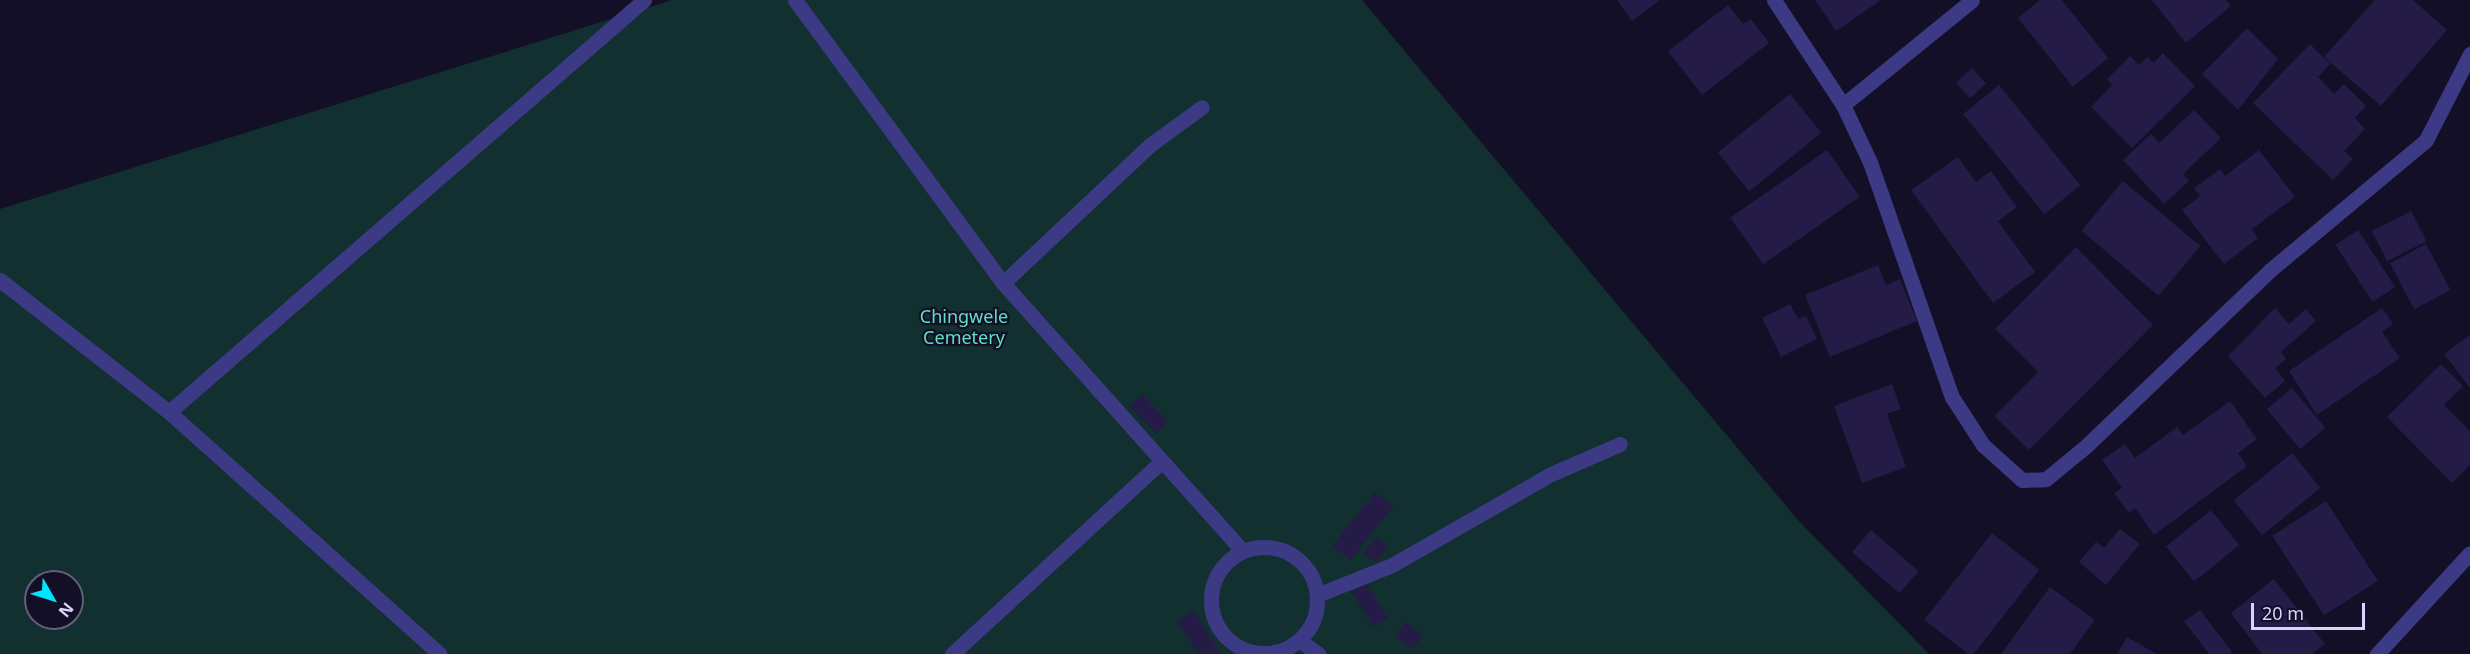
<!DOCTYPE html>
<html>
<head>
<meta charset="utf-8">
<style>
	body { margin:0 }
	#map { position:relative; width:2470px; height:654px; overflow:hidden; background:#130f26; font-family:"Noto Sans",sans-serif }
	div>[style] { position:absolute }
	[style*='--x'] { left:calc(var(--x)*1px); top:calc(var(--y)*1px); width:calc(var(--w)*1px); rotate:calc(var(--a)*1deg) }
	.green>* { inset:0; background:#12302f }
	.building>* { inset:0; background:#241b47; transform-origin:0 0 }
	.minor>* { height:15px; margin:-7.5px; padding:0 7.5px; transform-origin:7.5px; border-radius:7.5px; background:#3d3a85 }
	.minor>.ring { margin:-7.5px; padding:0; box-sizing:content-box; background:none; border:15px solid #3d3a85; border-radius:50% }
	span { translate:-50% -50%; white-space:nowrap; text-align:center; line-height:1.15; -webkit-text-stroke:4.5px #130f26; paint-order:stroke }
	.park-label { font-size:18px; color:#5fe0c0 }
	.north { position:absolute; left:24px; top:570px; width:60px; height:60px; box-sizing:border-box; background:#130f26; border:2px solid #625e7d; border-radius:50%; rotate:129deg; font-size:16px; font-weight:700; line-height:24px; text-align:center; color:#d9d4ff }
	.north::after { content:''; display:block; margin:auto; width:21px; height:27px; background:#00e5ff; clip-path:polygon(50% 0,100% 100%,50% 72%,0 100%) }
	.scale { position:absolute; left:2251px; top:603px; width:114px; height:27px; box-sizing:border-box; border:3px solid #d9d4ff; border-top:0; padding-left:8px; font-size:18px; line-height:21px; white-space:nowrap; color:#d9d4ff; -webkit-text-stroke:4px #130f26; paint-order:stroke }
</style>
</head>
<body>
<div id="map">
	<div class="green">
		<div style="clip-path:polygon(evenodd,672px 0,1362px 0,1797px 519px,1929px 654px,0 654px,0 209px,672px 0,36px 582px,72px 582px,72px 618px,36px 618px,36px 582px)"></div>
	</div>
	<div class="building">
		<div style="clip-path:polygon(1617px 0,1660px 0,1632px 21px)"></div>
		<div style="clip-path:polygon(1815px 0,1881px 0,1836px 31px)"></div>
		<div style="clip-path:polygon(2040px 0,2062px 0,2108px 58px,2073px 87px,2018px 18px)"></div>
		<div style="clip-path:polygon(2152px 0,2226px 0,2231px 6px,2186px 43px)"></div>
		<div style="clip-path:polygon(2375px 0,2413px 0,2447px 30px,2381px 106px,2324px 57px)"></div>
		<div style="clip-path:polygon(1728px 5px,1743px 24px,1751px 19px,1769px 43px,1702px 95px,1668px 51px)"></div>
		<div style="clip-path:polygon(2247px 28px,2278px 59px,2238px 110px,2202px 74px)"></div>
		<div style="clip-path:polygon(2310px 44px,2330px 64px,2318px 77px,2334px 94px,2344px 84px,2366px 106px,2355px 118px,2365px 129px,2344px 151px,2353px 159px,2333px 180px,2253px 103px)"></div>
		<div style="clip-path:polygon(2163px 53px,2195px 86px,2132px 148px,2091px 107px,2112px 85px,2107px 79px,2130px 56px,2139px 65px,2147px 57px,2154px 63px)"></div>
		<div style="left:1972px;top:68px;width:21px;height:22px;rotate:47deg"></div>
		<div style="left:1999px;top:85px;width:129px;height:46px;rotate:51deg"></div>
		<div style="left:1790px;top:94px;width:50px;height:93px;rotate:51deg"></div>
		<div style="clip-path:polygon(2194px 110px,2221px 138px,2183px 174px,2189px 181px,2164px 204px,2123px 160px,2151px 134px,2159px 143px)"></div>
		<div style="left:1827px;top:150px;width:57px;height:118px;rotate:55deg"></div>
		<div style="clip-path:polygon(2259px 150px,2295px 197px,2252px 229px,2258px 238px,2224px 264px,2182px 210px,2200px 196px,2194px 188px,2220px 169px,2225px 176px)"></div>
		<div style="clip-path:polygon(1958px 157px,1976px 182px,1991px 171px,2017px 207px,1998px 221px,2035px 272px,1993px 303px,1911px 190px)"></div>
		<div style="left:2123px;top:181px;width:101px;height:65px;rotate:40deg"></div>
		<div style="left:2411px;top:211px;width:34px;height:44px;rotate:63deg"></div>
		<div style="left:2358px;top:230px;width:68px;height:27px;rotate:57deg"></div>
		<div style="left:2426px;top:244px;width:52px;height:41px;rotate:62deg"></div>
		<div style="clip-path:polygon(2076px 247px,2153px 325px,2029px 450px,1994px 416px,2038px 372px,1995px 329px)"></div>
		<div style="clip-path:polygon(1878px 265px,1886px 285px,1900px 279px,1917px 321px,1830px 357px,1805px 295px)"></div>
		<div style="clip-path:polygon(1790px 304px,1798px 319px,1806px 316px,1817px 339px,1781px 357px,1762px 318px)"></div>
		<div style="clip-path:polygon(2275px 308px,2289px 324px,2306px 309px,2316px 321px,2281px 352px,2286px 359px,2275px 368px,2285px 381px,2265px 398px,2228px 356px)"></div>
		<div style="clip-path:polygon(2382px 308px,2393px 324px,2382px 332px,2400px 358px,2317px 415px,2289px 371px)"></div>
		<div style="clip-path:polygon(2470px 335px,2470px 388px,2444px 354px)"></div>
		<div style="clip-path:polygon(2441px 364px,2463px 386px,2444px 405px,2470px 431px,2470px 465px,2452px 483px,2387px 417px)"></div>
		<div style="clip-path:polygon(1892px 384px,1901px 409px,1887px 414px,1906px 467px,1862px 483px,1834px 406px)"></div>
		<div style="left:2292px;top:388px;width:52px;height:33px;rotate:50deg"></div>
		<div style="left:1142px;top:394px;width:38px;height:17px;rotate:47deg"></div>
		<div style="clip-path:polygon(2230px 401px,2257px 439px,2238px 453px,2247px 466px,2154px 535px,2135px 508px,2129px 513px,2114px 493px,2122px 488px,2102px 460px,2125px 444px,2135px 458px,2177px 427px,2183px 435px)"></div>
		<div style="left:2292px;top:453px;width:45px;height:75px;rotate:51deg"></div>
		<div style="left:1375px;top:492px;width:23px;height:69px;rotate:38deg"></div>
		<div style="left:2326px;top:501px;width:95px;height:64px;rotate:57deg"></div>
		<div style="left:2211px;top:510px;width:45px;height:58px;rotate:51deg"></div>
		<div style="clip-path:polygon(2120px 529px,2140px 544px,2106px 585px,2079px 562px,2096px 542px,2104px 548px)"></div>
		<div style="left:1871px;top:530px;width:63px;height:29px;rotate:41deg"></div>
		<div style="left:1992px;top:533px;width:60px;height:110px;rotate:38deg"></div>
		<div style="left:1376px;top:537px;width:15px;height:20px;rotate:37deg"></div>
		<div style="clip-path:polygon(2274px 579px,2325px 644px,2312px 654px,2262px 654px,2231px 613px)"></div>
		<div style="left:1366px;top:583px;width:41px;height:17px;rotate:58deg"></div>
		<div style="clip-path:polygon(2050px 587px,2095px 620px,2070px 654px,2001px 654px)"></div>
		<div style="clip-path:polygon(1193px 610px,1221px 654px,1198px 654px,1177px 621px)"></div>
		<div style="clip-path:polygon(2200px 610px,2232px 652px,2230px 654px,2209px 654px,2184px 621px)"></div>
		<div style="left:1406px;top:622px;width:22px;height:17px;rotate:39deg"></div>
		<div style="clip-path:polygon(2127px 637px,2157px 654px,2117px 654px)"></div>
	</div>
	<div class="minor">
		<div style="--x:795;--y:0;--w:351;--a:53.7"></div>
		<div style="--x:1003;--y:283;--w:360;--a:48.2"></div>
		<div style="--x:1774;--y:0;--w:126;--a:56.7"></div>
		<div style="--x:1843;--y:105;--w:63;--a:64.7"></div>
		<div style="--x:1870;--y:162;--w:249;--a:70.8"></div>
		<div style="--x:1952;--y:397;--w:57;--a:57.1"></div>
		<div style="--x:1983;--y:445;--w:52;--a:41.9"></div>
		<div style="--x:2022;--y:480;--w:24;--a:-2"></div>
		<div style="--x:2046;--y:479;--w:50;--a:-39.4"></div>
		<div style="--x:2085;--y:447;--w:255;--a:-43.7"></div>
		<div style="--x:2269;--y:271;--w:204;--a:-39.8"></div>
		<div style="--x:2426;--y:140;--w:97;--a:-62.9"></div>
		<div style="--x:1843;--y:105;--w:166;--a:-39.1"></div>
		<div style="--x:0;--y:280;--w:214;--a:38"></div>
		<div style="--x:169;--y:412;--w:363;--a:41.8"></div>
		<div style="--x:1003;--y:283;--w:202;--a:-43.2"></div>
		<div style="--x:1150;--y:145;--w:64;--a:-36.2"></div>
		<div style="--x:169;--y:412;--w:629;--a:-40.94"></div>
		<div class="ring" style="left:1211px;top:547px;width:91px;height:91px"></div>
		<div style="--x:1317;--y:595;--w:81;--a:-21.8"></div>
		<div style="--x:1392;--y:565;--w:183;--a:-29.8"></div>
		<div style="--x:1551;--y:474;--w:75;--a:-23.5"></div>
		<div style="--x:1299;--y:640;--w:24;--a:36"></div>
		<div style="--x:952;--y:654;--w:284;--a:-42.6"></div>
		<div style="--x:2377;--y:654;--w:137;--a:-47.4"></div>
	</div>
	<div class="park-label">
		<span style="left:964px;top:327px">Chingwele<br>Cemetery</span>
	</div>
	<div class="north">N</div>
	<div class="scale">20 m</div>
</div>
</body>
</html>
